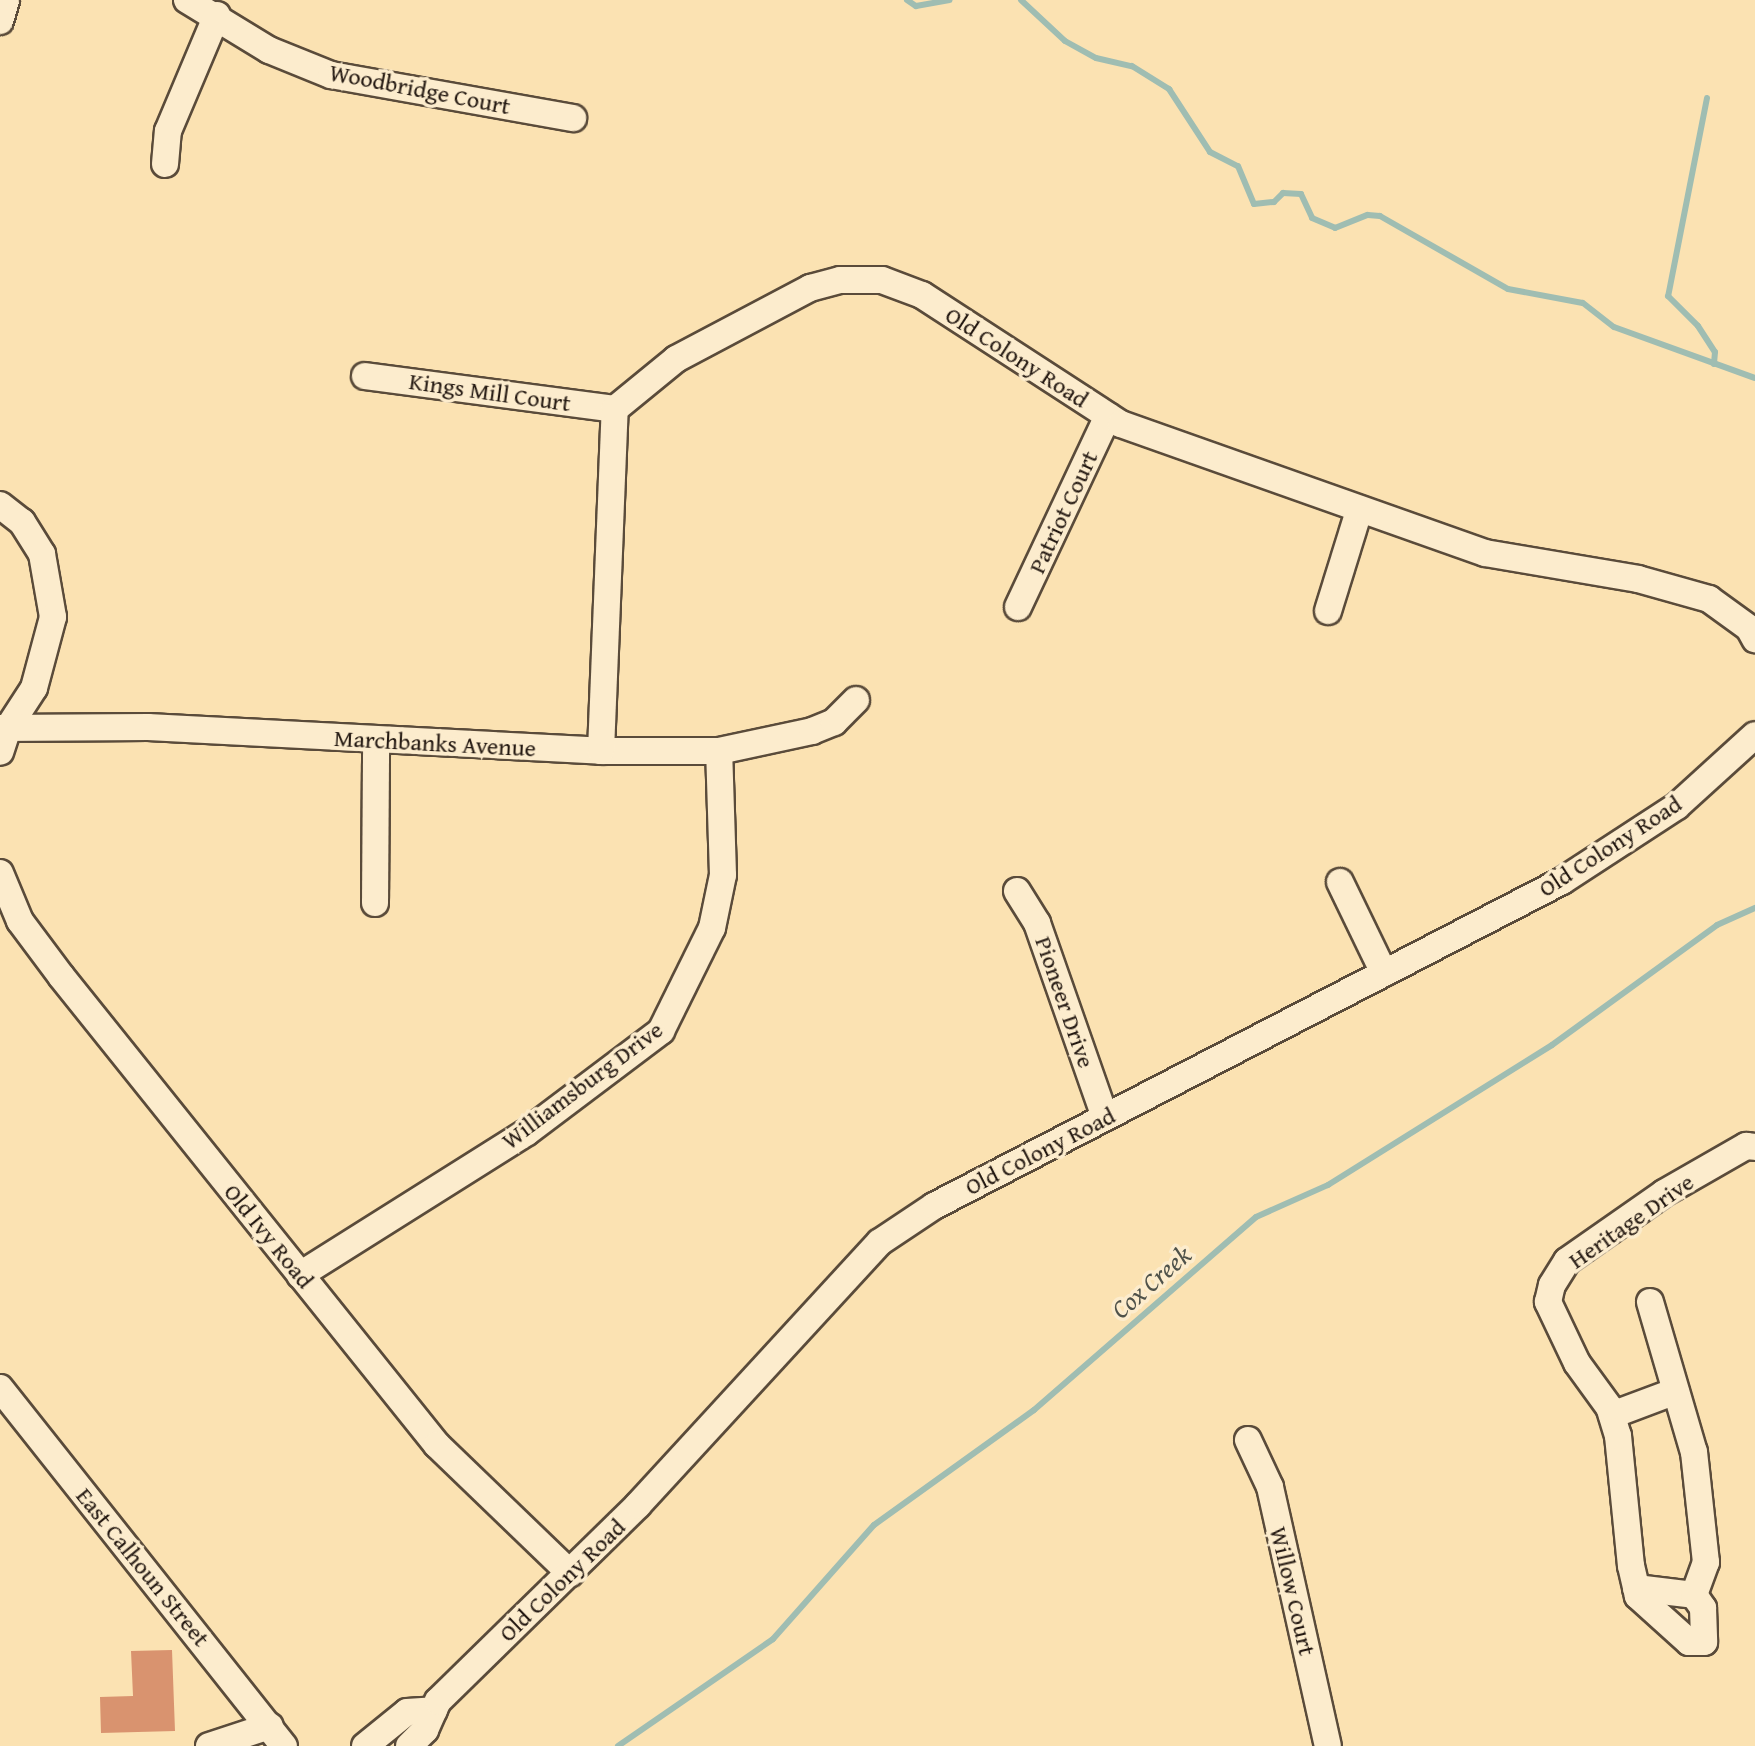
<!DOCTYPE html>
<html>
<head>
<meta charset="utf-8">
<style>
	body { margin:0 }
	#map { position:relative; width:1755px; height:1746px; overflow:hidden; background:#fbe2b2; font-family:"Gentium Book Plus",serif }
	div>[style] { position:absolute }
	[style*='--x'] { left:calc(var(--x)*1px); top:calc(var(--y)*1px); width:calc(var(--w)*1px); rotate:calc(var(--a)*1deg) }
	.stream>* { height:6px; margin:-3px; padding:0 3px; transform-origin:3px; border-radius:3px; background:#9fbdb2 }
	.building>* { inset:0; background:#d9936f }
	.roads { filter:drop-shadow(2px 0 #5a4b3a) drop-shadow(-2px 0 #5a4b3a) drop-shadow(0 2px #5a4b3a) drop-shadow(0 -2px #5a4b3a) }
	.minor>* { height:26px; margin:-13px; padding:0 13px; transform-origin:13px; border-radius:13px; background:#fceccd }
	span { translate:-50% -50%; white-space:nowrap; text-align:center; line-height:1.15; -webkit-text-stroke:7px #fceccd; paint-order:stroke }
	.street-label { font-size:24px; color:#241912 }
	.water-label { font-size:26px; color:#4f524a; font-style:italic }
</style>
</head>
<body>
<div id="map">
	<div class="stream">
		<div style="--x:907;--y:0;--w:11;--a:34"></div>
		<div style="--x:916;--y:6;--w:34;--a:-10"></div>
		<div style="--x:1021;--y:0;--w:60;--a:43"></div>
		<div style="--x:1065;--y:41;--w:35;--a:29"></div>
		<div style="--x:1096;--y:58;--w:37;--a:13"></div>
		<div style="--x:1132;--y:66;--w:44;--a:31.9"></div>
		<div style="--x:1169;--y:89;--w:75;--a:56.9"></div>
		<div style="--x:1210;--y:152;--w:31;--a:27"></div>
		<div style="--x:1238;--y:166;--w:41;--a:67.2"></div>
		<div style="--x:1254;--y:204;--w:20;--a:-6"></div>
		<div style="--x:1274;--y:202;--w:13;--a:-45"></div>
		<div style="--x:1283;--y:193;--w:18;--a:3"></div>
		<div style="--x:1301;--y:194;--w:26;--a:65"></div>
		<div style="--x:1312;--y:218;--w:25;--a:23"></div>
		<div style="--x:1335;--y:228;--w:35;--a:-22"></div>
		<div style="--x:1368;--y:215;--w:12;--a:5"></div>
		<div style="--x:1380;--y:216;--w:147;--a:29.7"></div>
		<div style="--x:1508;--y:289;--w:76;--a:10.6"></div>
		<div style="--x:1583;--y:303;--w:39;--a:38"></div>
		<div style="--x:1614;--y:327;--w:150;--a:19.9"></div>
		<div style="--x:1707;--y:98;--w:202;--a:101.1"></div>
		<div style="--x:1668;--y:296;--w:42;--a:45"></div>
		<div style="--x:1698;--y:326;--w:31;--a:57"></div>
		<div style="--x:1715;--y:352;--w:12;--a:95"></div>
		<div style="--x:618;--y:1746;--w:188;--a:-34.6"></div>
		<div style="--x:773;--y:1639;--w:152;--a:-48.5"></div>
		<div style="--x:874;--y:1525;--w:197;--a:-35.7"></div>
		<div style="--x:1034;--y:1410;--w:294;--a:-41"></div>
		<div style="--x:1256;--y:1217;--w:79;--a:-24"></div>
		<div style="--x:1328;--y:1185;--w:264;--a:-32"></div>
		<div style="--x:1552;--y:1045;--w:204;--a:-36"></div>
		<div style="--x:1717;--y:925;--w:42;--a:-24.1"></div>
	</div>
	<div class="building">
		<div style="clip-path:polygon(172px 1650px,175px 1731px,101px 1733px,100px 1697px,133px 1696px,131px 1651px)"></div>
	</div>
	<div class="roads">
		<div class="minor">
			<div style="--x:187;--y:0;--w:96;--a:31.4"></div>
			<div style="--x:269;--y:50;--w:67;--a:22"></div>
			<div style="--x:331;--y:75;--w:246;--a:10.1"></div>
			<div style="--x:0;--y:21;--w:22;--a:-74"></div>
			<div style="--x:165;--y:164;--w:33;--a:-85"></div>
			<div style="--x:168;--y:131;--w:126;--a:-67.1"></div>
			<div style="--x:365;--y:376;--w:252;--a:7.5"></div>
			<div style="--x:0;--y:505;--w:28;--a:38"></div>
			<div style="--x:22;--y:522;--w:38;--a:58"></div>
			<div style="--x:42;--y:554;--w:64;--a:80.1"></div>
			<div style="--x:53;--y:617;--w:73;--a:105"></div>
			<div style="--x:34;--y:688;--w:48;--a:123"></div>
			<div style="--x:8;--y:728;--w:25;--a:108"></div>
			<div style="--x:1018;--y:607;--w:211;--a:-64.8"></div>
			<div style="--x:1328;--y:611;--w:105;--a:-72.8"></div>
			<div style="--x:0;--y:728;--w:148;--a:-0.4"></div>
			<div style="--x:148;--y:727;--w:454;--a:3"></div>
			<div style="--x:601;--y:751;--w:118;--a:0"></div>
			<div style="--x:719;--y:751;--w:95;--a:-12.1"></div>
			<div style="--x:812;--y:731;--w:24;--a:-22"></div>
			<div style="--x:834;--y:722;--w:31;--a:-45"></div>
			<div style="--x:601;--y:751;--w:342;--a:-87.7"></div>
			<div style="--x:615;--y:409;--w:79;--a:-39.3"></div>
			<div style="--x:676;--y:359;--w:152;--a:-27.9"></div>
			<div style="--x:810;--y:288;--w:31;--a:-15"></div>
			<div style="--x:840;--y:280;--w:42;--a:0"></div>
			<div style="--x:882;--y:280;--w:43;--a:20.6"></div>
			<div style="--x:922;--y:295;--w:237;--a:33"></div>
			<div style="--x:1121;--y:424;--w:386;--a:19.5"></div>
			<div style="--x:1485;--y:553;--w:155;--a:9.6"></div>
			<div style="--x:1638;--y:579;--w:74;--a:15.7"></div>
			<div style="--x:1709;--y:599;--w:49;--a:35.9"></div>
			<div style="--x:1749;--y:628;--w:13;--a:61"></div>
			<div style="--x:0;--y:873;--w:52;--a:67.4"></div>
			<div style="--x:20;--y:921;--w:69;--a:53.3"></div>
			<div style="--x:61;--y:976;--w:601;--a:51.28"></div>
			<div style="--x:437;--y:1445;--w:185;--a:43.9"></div>
			<div style="--x:1340;--y:882;--w:101;--a:64.2"></div>
			<div style="--x:1017;--y:891;--w:38;--a:58"></div>
			<div style="--x:1037;--y:923;--w:206;--a:70.7"></div>
			<div style="--x:375;--y:903;--w:162;--a:-89.6"></div>
			<div style="--x:300;--y:1275;--w:268;--a:-32.2"></div>
			<div style="--x:527;--y:1132;--w:168;--a:-37"></div>
			<div style="--x:661;--y:1031;--w:115;--a:-63.7"></div>
			<div style="--x:712;--y:928;--w:54;--a:-78.3"></div>
			<div style="--x:723;--y:875;--w:124;--a:-91.8"></div>
			<div style="--x:1650;--y:1302;--w:156;--a:73.7"></div>
			<div style="--x:1694;--y:1452;--w:111;--a:83.8"></div>
			<div style="--x:1706;--y:1562;--w:35;--a:110"></div>
			<div style="--x:0;--y:1388;--w:457;--a:51.6"></div>
			<div style="--x:1612;--y:1415;--w:68;--a:-20.6"></div>
			<div style="--x:1248;--y:1440;--w:52;--a:64.9"></div>
			<div style="--x:1270;--y:1487;--w:265;--a:77.4"></div>
			<div style="--x:1636;--y:1588;--w:58;--a:6.9"></div>
			<div style="--x:1694;--y:1595;--w:16;--a:55"></div>
			<div style="--x:1703;--y:1608;--w:34;--a:88"></div>
			<div style="--x:1704;--y:1642;--w:15;--a:180"></div>
			<div style="--x:1689;--y:1642;--w:69;--a:-138"></div>
			<div style="--x:1638;--y:1596;--w:31;--a:-103"></div>
			<div style="--x:1631;--y:1566;--w:131;--a:-95.7"></div>
			<div style="--x:1618;--y:1436;--w:30;--a:-107"></div>
			<div style="--x:1609;--y:1407;--w:54;--a:-126"></div>
			<div style="--x:1577;--y:1363;--w:68;--a:-115.4"></div>
			<div style="--x:1548;--y:1302;--w:17;--a:-77"></div>
			<div style="--x:1552;--y:1285;--w:28;--a:-58"></div>
			<div style="--x:1567;--y:1261;--w:118;--a:-35"></div>
			<div style="--x:1664;--y:1193;--w:95;--a:-29.8"></div>
			<div style="--x:1746;--y:1146;--w:9;--a:6"></div>
			<div style="--x:209;--y:1746;--w:64;--a:-18.2"></div>
			<div style="--x:365;--y:1746;--w:54;--a:-39"></div>
			<div style="--x:407;--y:1712;--w:27;--a:-4"></div>
			<div style="--x:409;--y:1746;--w:23;--a:-45"></div>
			<div style="--x:425;--y:1730;--w:32;--a:-66"></div>
			<div style="--x:438;--y:1701;--w:280;--a:-44.4"></div>
			<div style="--x:638;--y:1505;--w:357;--a:-47.4"></div>
			<div style="--x:880;--y:1242;--w:65;--a:-33.7"></div>
			<div style="--x:934;--y:1206;--w:707;--a:-27.36"></div>
			<div style="--x:1562;--y:881;--w:137;--a:-33.1"></div>
			<div style="--x:1677;--y:806;--w:105;--a:-42.3"></div>
		</div>
	</div>
	<div class="street-label">
		<span style="left:420px;top:89px;rotate:11deg">Woodbridge Court</span>
		<span style="left:1017px;top:357px;rotate:33deg">Old Colony Road</span>
		<span style="left:490px;top:392px;rotate:8deg">Kings Mill Court</span>
		<span style="left:1063px;top:512px;rotate:-65deg">Patriot Court</span>
		<span style="left:435px;top:743px;rotate:3deg">Marchbanks Avenue</span>
		<span style="left:1610px;top:846px;rotate:-33deg">Old Colony Road</span>
		<span style="left:1065px;top:1002px;rotate:71deg">Pioneer Drive</span>
		<span style="left:582px;top:1085px;rotate:-37deg">Williamsburg Drive</span>
		<span style="left:1040px;top:1151px;rotate:-27deg">Old Colony Road</span>
		<span style="left:1631px;top:1221px;rotate:-35deg">Heritage Drive</span>
		<span style="left:269px;top:1236px;rotate:51deg">Old Ivy Road</span>
		<span style="left:143px;top:1567px;rotate:51deg">East Calhoun Street</span>
		<span style="left:562px;top:1580px;rotate:-44deg">Old Colony Road</span>
		<span style="left:1293px;top:1591px;rotate:77deg">Willow Court</span>
	</div>
	<div class="water-label">
		<span style="left:1151px;top:1282px;rotate:-41deg">Cox Creek</span>
	</div>
</div>
</body>
</html>
